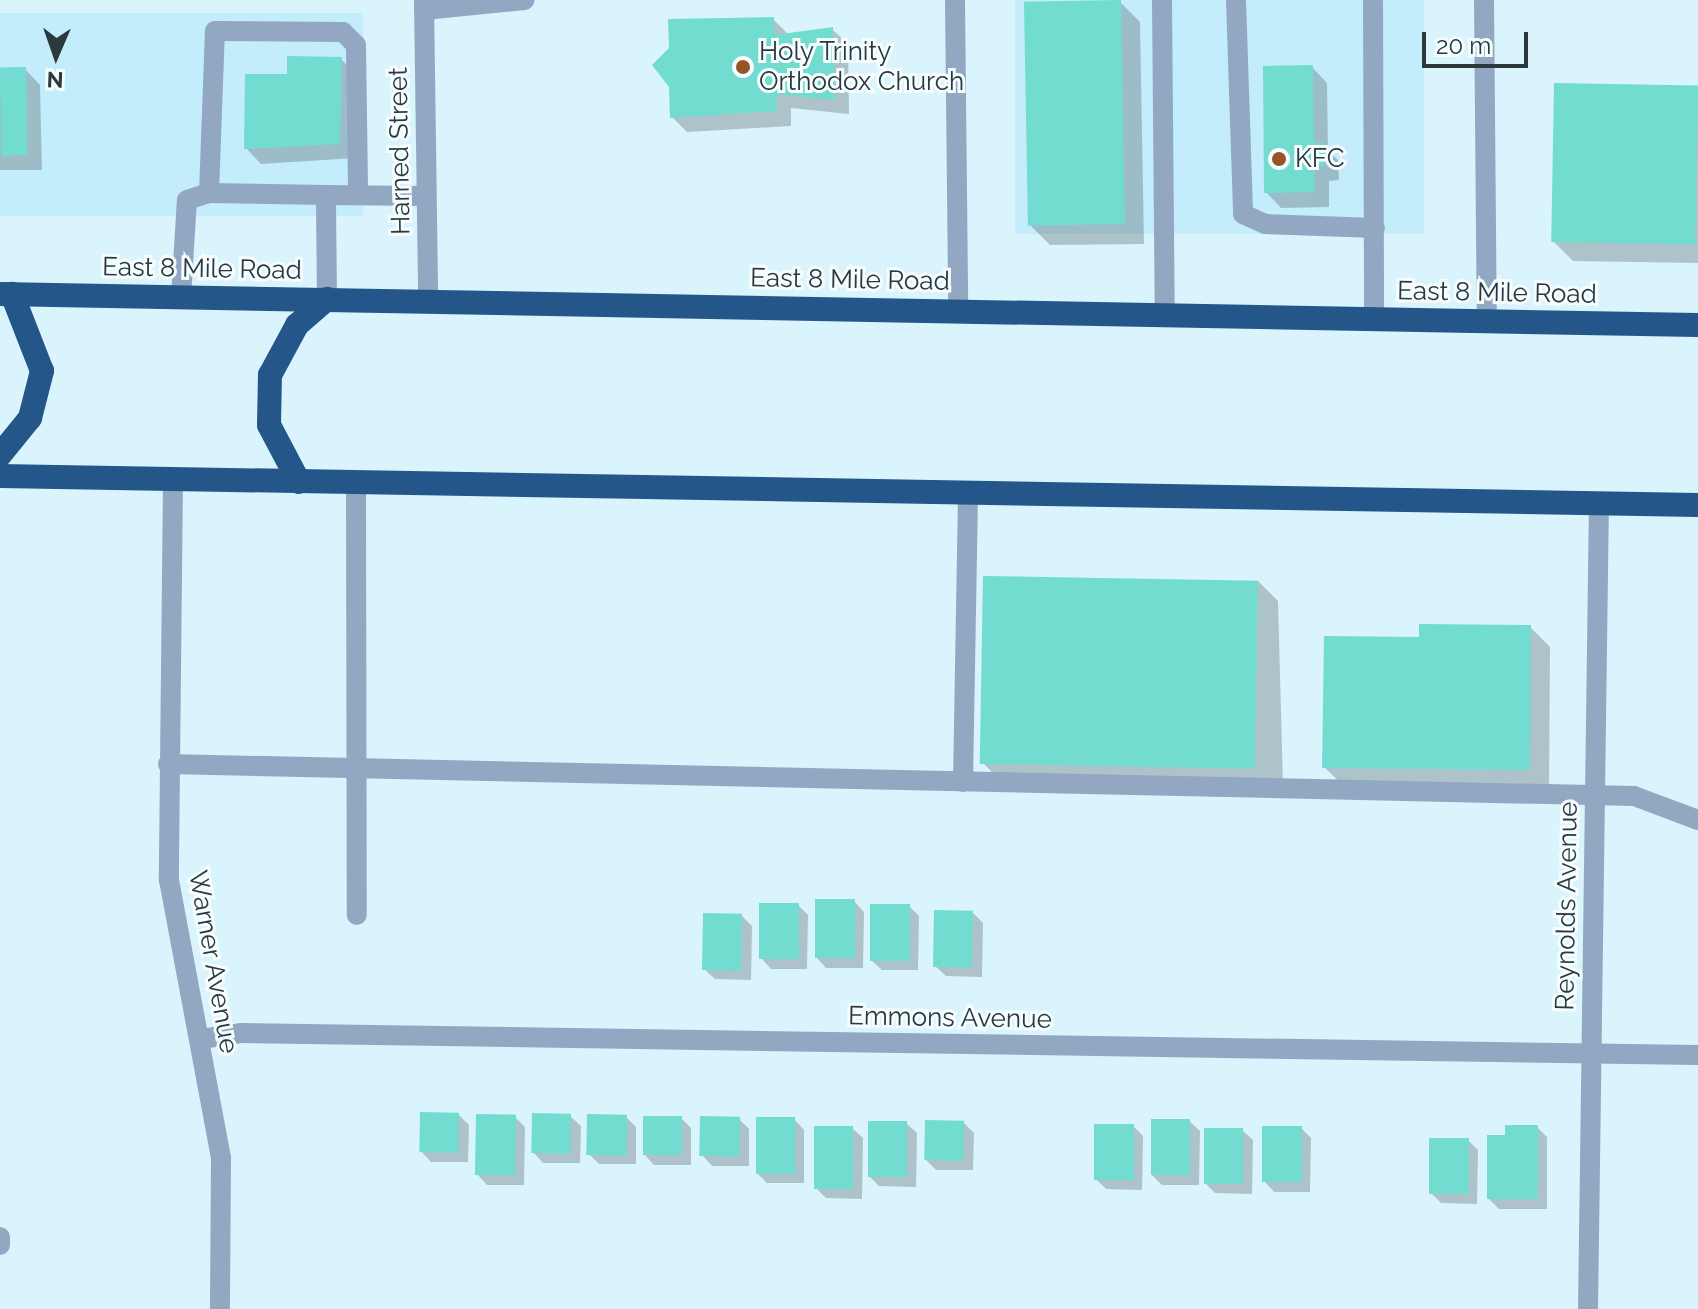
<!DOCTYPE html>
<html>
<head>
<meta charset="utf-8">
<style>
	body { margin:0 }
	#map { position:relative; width:1698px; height:1309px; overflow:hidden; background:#d9f4fc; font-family:Raleway,sans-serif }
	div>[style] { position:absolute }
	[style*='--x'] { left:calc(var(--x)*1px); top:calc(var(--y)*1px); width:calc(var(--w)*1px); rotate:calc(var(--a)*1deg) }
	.built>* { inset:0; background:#c3edfa; transform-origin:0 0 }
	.shadow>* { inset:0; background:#0003 }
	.building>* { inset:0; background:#72dcd0; transform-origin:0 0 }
	.minor>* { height:20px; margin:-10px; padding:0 10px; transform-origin:10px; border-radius:10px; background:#92a8c2 }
	.highway>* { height:24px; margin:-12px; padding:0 12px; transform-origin:12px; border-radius:12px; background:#25568a }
	.dots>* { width:22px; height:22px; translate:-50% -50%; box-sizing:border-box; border:4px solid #f6fdff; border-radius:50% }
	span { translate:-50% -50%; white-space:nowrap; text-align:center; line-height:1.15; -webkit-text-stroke:6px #f6fdff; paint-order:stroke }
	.poi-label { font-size:26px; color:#2b383c }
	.left { translate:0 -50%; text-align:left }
	.street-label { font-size:26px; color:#2b383c }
	.north { position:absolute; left:16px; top:16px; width:80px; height:80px; -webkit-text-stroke:6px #f6fdff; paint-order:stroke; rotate:182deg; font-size:22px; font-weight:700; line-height:32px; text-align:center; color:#2b383c }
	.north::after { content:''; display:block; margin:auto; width:28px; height:36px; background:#2b383c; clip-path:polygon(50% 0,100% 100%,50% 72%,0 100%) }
	.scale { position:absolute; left:1422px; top:32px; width:106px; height:36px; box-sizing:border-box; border:4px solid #2b383c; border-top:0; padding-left:10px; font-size:24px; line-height:28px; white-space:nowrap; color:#2b383c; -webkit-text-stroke:6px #f6fdff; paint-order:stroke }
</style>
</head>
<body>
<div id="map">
	<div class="built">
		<div style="left:1015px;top:0;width:409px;height:234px"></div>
		<div style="left:363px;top:13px;width:203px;height:363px;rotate:90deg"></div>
	</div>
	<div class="shadow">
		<div style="clip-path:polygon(1120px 2px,1140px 22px,1144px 244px,1050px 245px,1030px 225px)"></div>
		<div style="clip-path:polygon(773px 19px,789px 35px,832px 29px,848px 44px,849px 114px,791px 108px,791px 126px,687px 132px,672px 117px)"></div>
		<div style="clip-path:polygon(341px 59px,356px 75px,355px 158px,261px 164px,246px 148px,289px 76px)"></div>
		<div style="clip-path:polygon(1312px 67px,1327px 83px,1328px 151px,1338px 160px,1339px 180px,1329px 181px,1329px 207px,1281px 208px,1266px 192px)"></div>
		<div style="clip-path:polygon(25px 69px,40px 85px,42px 170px,0 170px,0 70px)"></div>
		<div style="clip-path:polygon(1698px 87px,1698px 263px,1573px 261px,1553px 241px)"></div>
		<div style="clip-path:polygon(1258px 581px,1278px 601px,1283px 786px,1003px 783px,983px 763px)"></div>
		<div style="clip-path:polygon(1530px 627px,1550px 647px,1549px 789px,1345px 787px,1324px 767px,1421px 639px)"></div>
		<div style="clip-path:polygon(854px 901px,864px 912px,863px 968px,826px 968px,816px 957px)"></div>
		<div style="clip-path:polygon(798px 905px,808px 915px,807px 969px,771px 969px,761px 958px)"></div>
		<div style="clip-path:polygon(909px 906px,919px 916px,918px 970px,882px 970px,871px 960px)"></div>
		<div style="clip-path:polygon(973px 913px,983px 923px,982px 977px,946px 976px,935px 966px)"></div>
		<div style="clip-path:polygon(742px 916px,752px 926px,751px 980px,715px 979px,704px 969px)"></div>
		<div style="clip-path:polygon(459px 1115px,469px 1125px,468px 1162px,431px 1162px,421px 1151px)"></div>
		<div style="clip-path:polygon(570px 1116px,581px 1126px,580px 1163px,543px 1163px,533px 1152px)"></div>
		<div style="clip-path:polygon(515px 1117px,525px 1127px,524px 1185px,487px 1185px,477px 1174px)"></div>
		<div style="clip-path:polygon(626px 1117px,636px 1127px,636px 1164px,599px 1164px,589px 1154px)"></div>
		<div style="clip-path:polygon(681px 1118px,691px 1128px,691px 1165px,654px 1165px,644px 1154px)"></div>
		<div style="clip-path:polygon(739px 1119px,749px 1129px,749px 1166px,712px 1166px,702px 1155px)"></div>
		<div style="clip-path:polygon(794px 1119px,804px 1130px,804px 1183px,767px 1183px,757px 1173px)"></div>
		<div style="clip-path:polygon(1189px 1121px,1200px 1131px,1199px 1185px,1162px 1185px,1152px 1175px)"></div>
		<div style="clip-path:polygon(906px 1123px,917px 1133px,916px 1187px,879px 1186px,869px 1176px)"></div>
		<div style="clip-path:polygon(964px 1123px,974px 1133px,973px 1170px,936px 1170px,926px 1160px)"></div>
		<div style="clip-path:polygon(1133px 1126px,1143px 1136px,1142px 1190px,1106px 1189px,1096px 1179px)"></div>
		<div style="clip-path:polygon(1537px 1127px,1547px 1137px,1547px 1209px,1499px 1209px,1489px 1199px,1507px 1137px)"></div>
		<div style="clip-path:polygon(852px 1128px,863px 1138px,862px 1199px,826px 1198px,816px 1188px)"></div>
		<div style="clip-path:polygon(1301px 1128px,1311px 1138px,1310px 1192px,1274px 1192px,1264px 1181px)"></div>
		<div style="clip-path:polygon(1242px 1130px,1253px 1140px,1252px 1194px,1215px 1193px,1205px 1183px)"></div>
		<div style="clip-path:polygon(1468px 1140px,1478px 1150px,1477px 1204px,1441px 1203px,1431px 1193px)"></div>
	</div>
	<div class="building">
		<div style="left:1121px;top:0;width:224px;height:97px;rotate:89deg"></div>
		<div style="clip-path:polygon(774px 17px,774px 35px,833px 27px,835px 100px,776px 94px,777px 111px,670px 118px,669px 87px,652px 65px,669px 48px,668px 19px)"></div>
		<div style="clip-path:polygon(287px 56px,342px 57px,340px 144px,244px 149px,245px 74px,287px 74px)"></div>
		<div style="clip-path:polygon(1313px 65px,1314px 143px,1324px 143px,1324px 166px,1314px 166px,1314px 192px,1264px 193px,1263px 66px)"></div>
		<div style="left:26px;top:67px;width:88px;height:26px;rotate:89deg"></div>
		<div style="left:1554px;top:83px;width:144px;height:159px;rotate:1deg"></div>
		<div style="left:983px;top:576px;width:275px;height:188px;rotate:1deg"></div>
		<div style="clip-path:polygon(1419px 624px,1531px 625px,1530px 770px,1322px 768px,1324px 636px,1419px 637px)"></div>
		<div style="left:815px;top:899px;width:40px;height:59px"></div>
		<div style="left:759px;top:903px;width:40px;height:56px"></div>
		<div style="left:870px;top:904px;width:40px;height:57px"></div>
		<div style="left:934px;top:910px;width:39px;height:57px;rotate:1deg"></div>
		<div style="left:703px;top:913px;width:39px;height:57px;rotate:1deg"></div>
		<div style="left:420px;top:1112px;width:39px;height:40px;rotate:1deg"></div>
		<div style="left:532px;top:1113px;width:39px;height:40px;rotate:1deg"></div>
		<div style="left:476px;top:1114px;width:40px;height:61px;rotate:1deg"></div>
		<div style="left:587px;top:1114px;width:40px;height:41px;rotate:1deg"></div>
		<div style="left:643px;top:1116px;width:39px;height:39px"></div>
		<div style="left:700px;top:1116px;width:40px;height:40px;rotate:1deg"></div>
		<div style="left:756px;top:1117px;width:39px;height:57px"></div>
		<div style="left:1151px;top:1119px;width:39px;height:56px"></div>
		<div style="left:925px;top:1120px;width:39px;height:40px;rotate:1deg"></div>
		<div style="left:868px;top:1121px;width:39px;height:56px"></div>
		<div style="left:1094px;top:1124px;width:40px;height:56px"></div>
		<div style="clip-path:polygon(1505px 1125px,1538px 1125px,1538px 1199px,1487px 1199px,1487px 1135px,1505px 1135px)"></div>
		<div style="left:814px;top:1126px;width:39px;height:63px"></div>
		<div style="left:1262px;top:1126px;width:40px;height:56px"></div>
		<div style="left:1204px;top:1128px;width:39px;height:56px"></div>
		<div style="left:1429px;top:1138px;width:40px;height:56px"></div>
	</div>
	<div class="minor">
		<div style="--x:424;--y:0;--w:301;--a:89.2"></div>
		<div style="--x:955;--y:0;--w:310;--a:89.4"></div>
		<div style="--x:1162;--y:0;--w:314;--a:89.5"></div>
		<div style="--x:1236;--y:0;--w:214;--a:88.1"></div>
		<div style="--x:1243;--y:214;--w:24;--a:24"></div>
		<div style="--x:1265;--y:224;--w:110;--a:2.1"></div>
		<div style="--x:1373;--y:0;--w:319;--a:89.8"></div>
		<div style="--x:1484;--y:0;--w:321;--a:89.5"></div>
		<div style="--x:424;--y:10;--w:101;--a:-5.7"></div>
		<div style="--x:209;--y:193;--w:162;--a:-87.9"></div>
		<div style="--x:215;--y:31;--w:128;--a:0.4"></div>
		<div style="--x:343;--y:32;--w:18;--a:45"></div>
		<div style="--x:356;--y:45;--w:150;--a:89.2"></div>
		<div style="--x:181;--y:297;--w:97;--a:-86.5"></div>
		<div style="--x:187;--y:200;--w:23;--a:-18"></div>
		<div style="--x:209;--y:193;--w:117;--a:1"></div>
		<div style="--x:327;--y:299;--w:104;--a:-90.6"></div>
		<div style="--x:326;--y:195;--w:100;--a:0.6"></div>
		<div style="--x:173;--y:479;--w:401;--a:90.6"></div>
		<div style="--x:169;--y:880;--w:283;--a:79.4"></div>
		<div style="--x:221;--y:1158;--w:151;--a:90.4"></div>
		<div style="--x:356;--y:482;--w:433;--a:89.9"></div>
		<div style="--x:168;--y:764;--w:1466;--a:1.25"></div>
		<div style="--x:1634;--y:796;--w:68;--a:20.6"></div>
		<div style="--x:963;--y:782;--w:289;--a:-89"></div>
		<div style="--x:201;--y:1039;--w:40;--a:-8.5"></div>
		<div style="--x:241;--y:1033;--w:1457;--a:0.87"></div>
		<div style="--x:0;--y:1237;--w:8;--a:90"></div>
		<div style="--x:1588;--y:1309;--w:805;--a:-89.22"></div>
	</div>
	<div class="highway">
		<div style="--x:0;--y:294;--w:1698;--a:1.05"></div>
		<div style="--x:0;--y:455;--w:48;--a:-51"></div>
		<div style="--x:30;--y:418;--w:49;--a:-75.7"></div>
		<div style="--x:42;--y:371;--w:83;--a:-111.3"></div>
		<div style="--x:0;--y:476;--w:1698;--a:0.98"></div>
		<div style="--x:299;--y:482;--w:64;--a:-117.8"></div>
		<div style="--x:269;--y:425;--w:50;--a:-88.9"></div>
		<div style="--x:270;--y:375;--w:57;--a:-61.6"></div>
		<div style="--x:297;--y:325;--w:40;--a:-41"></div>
	</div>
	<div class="dots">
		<div style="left:743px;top:67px;background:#985427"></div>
		<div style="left:1279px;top:159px;background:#985427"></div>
	</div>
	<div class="poi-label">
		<span class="left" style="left:759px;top:67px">Holy Trinity<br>Orthodox Church</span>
		<span class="left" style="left:1295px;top:159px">KFC</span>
	</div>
	<div class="street-label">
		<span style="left:400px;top:151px;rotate:-91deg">Harned Street</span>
		<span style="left:202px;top:269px;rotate:1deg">East 8 Mile Road</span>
		<span style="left:850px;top:280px;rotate:1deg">East 8 Mile Road</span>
		<span style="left:1497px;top:293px;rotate:1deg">East 8 Mile Road</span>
		<span style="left:1567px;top:906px;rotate:-89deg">Reynolds Avenue</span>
		<span style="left:213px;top:962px;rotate:80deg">Warner Avenue</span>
		<span style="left:950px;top:1018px;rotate:1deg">Emmons Avenue</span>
	</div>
	<div class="north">N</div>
	<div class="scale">20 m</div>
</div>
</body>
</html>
